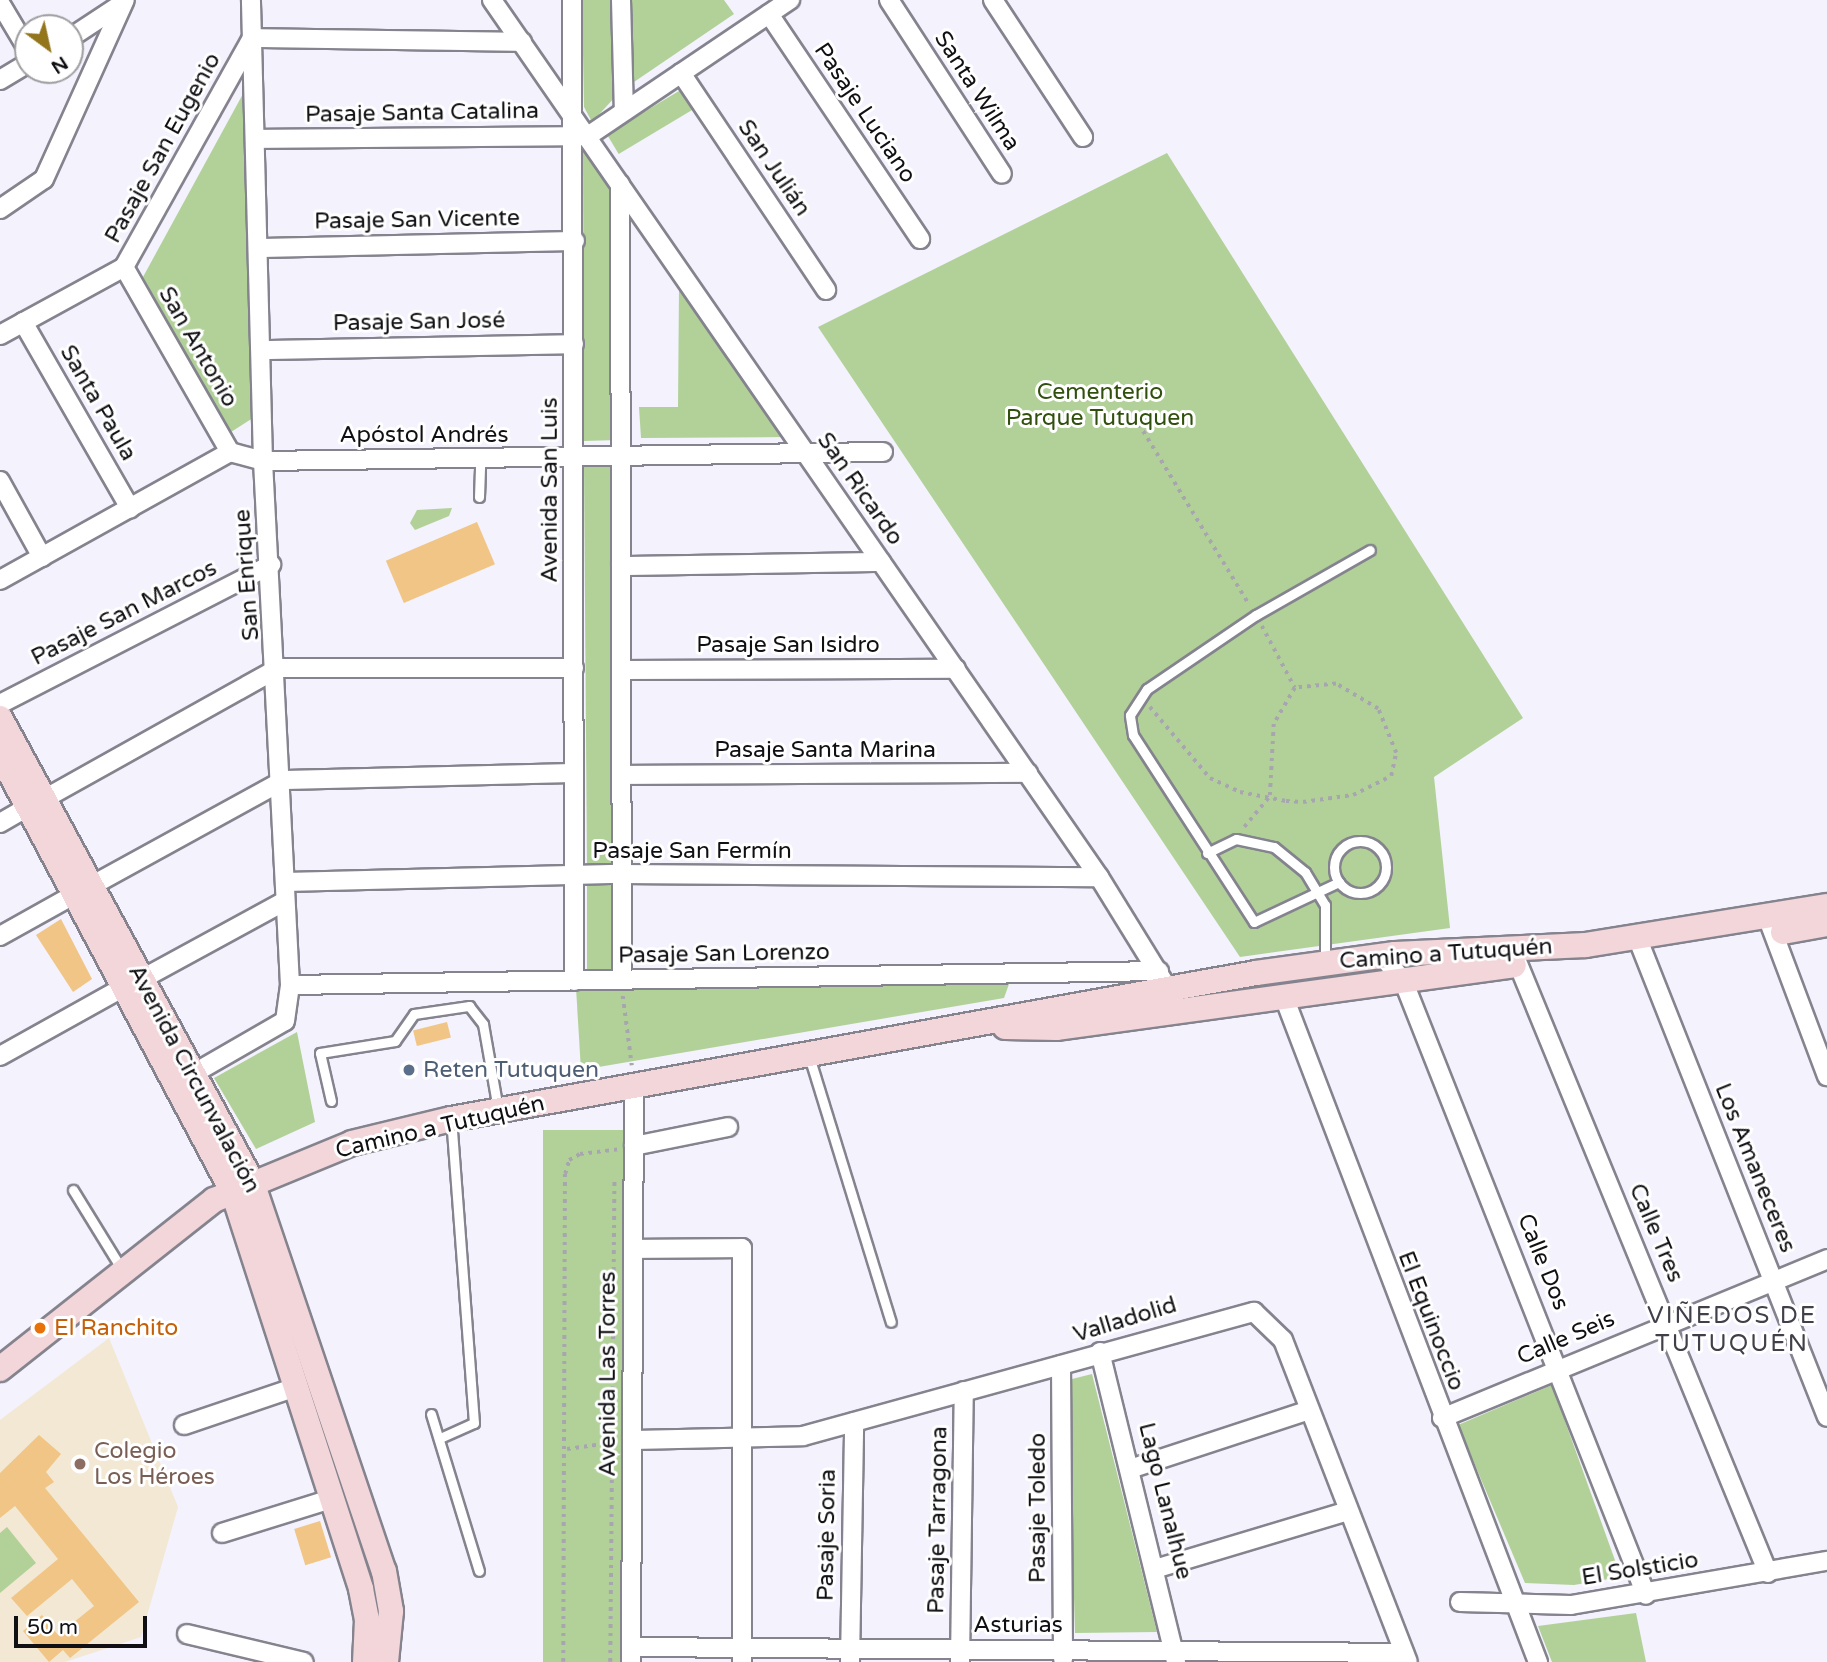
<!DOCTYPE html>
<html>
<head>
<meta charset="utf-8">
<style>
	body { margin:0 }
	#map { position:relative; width:1827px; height:1662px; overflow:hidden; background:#f3f2fd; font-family:"Varela Round",sans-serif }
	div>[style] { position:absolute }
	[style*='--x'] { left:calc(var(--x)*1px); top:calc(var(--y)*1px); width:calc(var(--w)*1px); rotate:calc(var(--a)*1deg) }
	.education>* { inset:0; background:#f3e8d3 }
	.green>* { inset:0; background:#b1d198; transform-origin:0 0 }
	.building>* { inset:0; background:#f0c585; transform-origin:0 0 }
	.path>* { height:3.5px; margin-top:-1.75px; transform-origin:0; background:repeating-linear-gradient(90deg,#a7a6ae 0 3.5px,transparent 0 8.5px) }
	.roads { filter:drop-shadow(2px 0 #84838e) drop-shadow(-2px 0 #84838e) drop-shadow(0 2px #84838e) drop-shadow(0 -2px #84838e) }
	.lane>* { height:9px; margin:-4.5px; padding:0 4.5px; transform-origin:4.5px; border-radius:4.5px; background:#fff }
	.lane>.ring { margin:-4.5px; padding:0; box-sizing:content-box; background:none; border:9px solid #fff; border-radius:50% }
	.street>* { height:18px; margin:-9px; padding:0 9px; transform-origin:9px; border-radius:9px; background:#fff }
	.secondary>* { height:24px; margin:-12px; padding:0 12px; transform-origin:12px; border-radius:12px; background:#f2d6d9 }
	.dots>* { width:19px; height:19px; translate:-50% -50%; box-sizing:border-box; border:4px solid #fff; border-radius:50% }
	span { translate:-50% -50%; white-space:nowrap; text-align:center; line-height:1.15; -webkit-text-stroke:6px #fff; paint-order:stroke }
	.street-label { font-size:23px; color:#100f13 }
	.park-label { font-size:23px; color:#31500d }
	.service-label { font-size:23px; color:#4e5e75 }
	.left { translate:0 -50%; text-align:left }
	.food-label { font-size:23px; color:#c56008 }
	.education-label { font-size:23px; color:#785e54 }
	.neighbourhood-label { font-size:24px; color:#413f49; letter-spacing:2px }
	.north { position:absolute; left:14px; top:14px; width:70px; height:70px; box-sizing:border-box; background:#fff; border:2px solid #9f9fa1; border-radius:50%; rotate:147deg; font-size:19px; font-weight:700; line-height:28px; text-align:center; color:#100f13 }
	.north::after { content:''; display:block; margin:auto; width:24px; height:32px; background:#93751c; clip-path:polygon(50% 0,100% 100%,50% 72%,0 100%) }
	.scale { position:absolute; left:14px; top:1616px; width:133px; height:32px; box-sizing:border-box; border:4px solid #100f13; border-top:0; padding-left:9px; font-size:21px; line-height:24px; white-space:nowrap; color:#100f13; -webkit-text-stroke:5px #fff; paint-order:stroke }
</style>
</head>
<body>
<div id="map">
	<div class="education">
		<div style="clip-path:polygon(109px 1338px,178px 1507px,141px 1637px,65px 1662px,0 1662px,0 1420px)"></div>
	</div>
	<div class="green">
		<div style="clip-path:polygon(582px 0,614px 0,616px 96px,592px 122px,584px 107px)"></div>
		<div style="clip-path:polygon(629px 0,724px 0,734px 14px,631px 84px)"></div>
		<div style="left:684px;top:88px;width:23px;height:90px;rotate:59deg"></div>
		<div style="clip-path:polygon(244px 92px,259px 414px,231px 432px,143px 277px)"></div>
		<div style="clip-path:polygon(583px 149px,618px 193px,617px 440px,584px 441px)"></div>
		<div style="clip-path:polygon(1167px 153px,1523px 718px,1434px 777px,1450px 928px,1240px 957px,818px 327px)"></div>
		<div style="clip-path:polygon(679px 289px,786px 437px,641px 438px,639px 407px,678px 407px)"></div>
		<div style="clip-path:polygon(584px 465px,616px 466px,613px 869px,587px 869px)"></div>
		<div style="clip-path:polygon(452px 508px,449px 516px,415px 530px,410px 523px,417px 510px)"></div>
		<div style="left:587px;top:884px;width:31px;height:86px"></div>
		<div style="clip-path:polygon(1009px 984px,1004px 998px,581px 1070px,576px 988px)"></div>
		<div style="clip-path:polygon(297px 1032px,315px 1122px,256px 1149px,214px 1078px)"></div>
		<div style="left:624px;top:1130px;width:532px;height:81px;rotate:90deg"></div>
		<div style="clip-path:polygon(1092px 1374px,1157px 1632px,1075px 1633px,1068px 1380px)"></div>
		<div style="clip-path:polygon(1552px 1385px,1621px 1577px,1574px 1585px,1525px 1583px,1458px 1425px)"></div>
		<div style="clip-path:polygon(7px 1527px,36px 1563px,0 1593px,0 1533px)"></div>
		<div style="clip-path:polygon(1636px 1613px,1646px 1662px,1552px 1662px,1538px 1626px)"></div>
	</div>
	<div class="building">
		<div style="left:477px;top:522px;width:46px;height:99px;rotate:67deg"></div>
		<div style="clip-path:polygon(61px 919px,92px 979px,73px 992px,36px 935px)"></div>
		<div style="left:447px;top:1022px;width:16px;height:35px;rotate:76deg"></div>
		<div style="clip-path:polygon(39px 1435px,61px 1454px,46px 1472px,54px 1482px,45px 1488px,139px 1602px,70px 1658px,63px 1650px,49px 1662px,23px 1631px,42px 1615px,58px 1635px,94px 1606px,72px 1579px,27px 1616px,11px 1598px,58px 1559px,15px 1506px,0 1518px,0 1473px)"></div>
		<div style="left:320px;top:1521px;width:38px;height:27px;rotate:73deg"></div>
	</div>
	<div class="path">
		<div style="--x:1139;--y:424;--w:211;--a:58.6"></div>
		<div style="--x:1262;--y:626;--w:70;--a:62"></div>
		<div style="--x:1150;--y:707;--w:93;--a:49.8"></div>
		<div style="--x:1210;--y:778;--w:33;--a:25"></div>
		<div style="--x:1240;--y:792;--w:47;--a:11.1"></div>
		<div style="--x:1286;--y:801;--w:17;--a:3"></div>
		<div style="--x:1303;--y:802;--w:50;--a:-8"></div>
		<div style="--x:1353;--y:795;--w:42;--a:-26.6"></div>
		<div style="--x:1391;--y:776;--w:24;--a:-78"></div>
		<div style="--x:1396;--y:753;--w:48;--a:-112.2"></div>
		<div style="--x:1378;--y:709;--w:49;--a:-149.2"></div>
		<div style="--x:1336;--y:684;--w:41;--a:174.4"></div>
		<div style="--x:1295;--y:688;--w:42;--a:120.3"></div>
		<div style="--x:1274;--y:724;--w:73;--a:93.1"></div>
		<div style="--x:1244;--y:827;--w:38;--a:-50"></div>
		<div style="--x:623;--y:996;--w:70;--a:82.6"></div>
		<div style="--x:567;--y:1449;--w:43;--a:-7.9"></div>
		<div style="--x:563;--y:1662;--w:488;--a:-89.8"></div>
		<div style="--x:565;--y:1174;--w:15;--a:-74"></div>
		<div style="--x:569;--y:1160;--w:13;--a:-29"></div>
		<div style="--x:580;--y:1154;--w:38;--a:-7"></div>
		<div style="--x:610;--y:1662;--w:480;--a:-89.5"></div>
	</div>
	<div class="roads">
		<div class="lane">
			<div style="--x:479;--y:497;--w:38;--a:-88"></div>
			<div class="ring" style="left:1334px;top:841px;width:43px;height:43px"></div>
			<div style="--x:1207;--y:853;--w:32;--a:-26"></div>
			<div style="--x:1236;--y:839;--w:39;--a:12"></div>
			<div style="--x:1274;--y:847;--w:40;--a:39"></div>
			<div style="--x:1305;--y:872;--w:39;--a:59"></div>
			<div style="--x:1325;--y:905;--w:56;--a:90"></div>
			<div style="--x:1339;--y:882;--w:94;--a:154.8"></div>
			<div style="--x:1254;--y:922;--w:223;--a:-122.9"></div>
			<div style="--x:1133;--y:735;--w:20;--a:-99"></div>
			<div style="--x:1130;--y:715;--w:31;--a:-57"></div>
			<div style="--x:1147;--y:689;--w:132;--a:-34.2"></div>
			<div style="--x:1256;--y:615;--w:131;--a:-29.7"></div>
			<div style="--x:809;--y:1056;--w:278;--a:72.9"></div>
			<div style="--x:331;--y:1101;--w:49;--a:-102.9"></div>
			<div style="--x:320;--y:1053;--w:76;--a:-9.1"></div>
			<div style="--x:395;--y:1041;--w:33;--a:-55"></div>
			<div style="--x:414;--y:1014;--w:56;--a:-8.3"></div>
			<div style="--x:469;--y:1006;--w:23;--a:52"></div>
			<div style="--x:483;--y:1024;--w:86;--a:80"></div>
			<div style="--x:73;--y:1190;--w:92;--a:58.4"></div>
			<div style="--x:431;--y:1414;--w:164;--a:73"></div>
			<div style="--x:440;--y:1438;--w:37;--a:-24"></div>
			<div style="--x:474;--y:1423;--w:304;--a:-94.3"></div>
		</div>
		<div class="street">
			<div style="--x:492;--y:0;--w:1067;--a:55.31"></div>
			<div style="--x:1099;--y:877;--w:141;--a:58.3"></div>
			<div style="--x:572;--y:0;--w:981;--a:89.88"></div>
			<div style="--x:621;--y:0;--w:111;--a:88.5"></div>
			<div style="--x:889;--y:0;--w:207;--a:57"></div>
			<div style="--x:993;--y:0;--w:164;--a:56.7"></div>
			<div style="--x:0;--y:3;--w:55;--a:59.2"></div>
			<div style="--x:769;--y:14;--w:271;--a:56.1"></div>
			<div style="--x:70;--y:38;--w:60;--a:-33.4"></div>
			<div style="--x:681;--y:73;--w:261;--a:56.2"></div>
			<div style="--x:0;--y:80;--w:33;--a:-31"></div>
			<div style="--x:256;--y:139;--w:332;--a:-0.5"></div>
			<div style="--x:588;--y:136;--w:244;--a:-34"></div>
			<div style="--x:620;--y:184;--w:796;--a:89.86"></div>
			<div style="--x:0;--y:209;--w:53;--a:-34.3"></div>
			<div style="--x:44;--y:179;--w:196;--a:-65.7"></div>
			<div style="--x:260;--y:248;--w:315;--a:-1.3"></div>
			<div style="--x:124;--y:267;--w:213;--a:60.2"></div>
			<div style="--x:23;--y:322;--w:215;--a:60.1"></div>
			<div style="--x:0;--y:335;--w:141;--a:-28.7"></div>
			<div style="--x:124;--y:267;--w:262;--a:-60.8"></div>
			<div style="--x:252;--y:38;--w:270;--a:0.8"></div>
			<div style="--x:265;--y:350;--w:309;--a:-1.1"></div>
			<div style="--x:0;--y:481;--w:87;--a:61.1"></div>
			<div style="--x:621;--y:566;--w:260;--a:-0.9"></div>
			<div style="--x:0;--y:580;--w:263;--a:-29.1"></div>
			<div style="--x:230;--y:452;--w:34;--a:15"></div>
			<div style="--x:263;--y:461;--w:620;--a:-0.83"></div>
			<div style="--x:621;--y:670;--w:335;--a:-0.2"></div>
			<div style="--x:0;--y:704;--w:305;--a:-27.2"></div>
			<div style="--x:621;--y:775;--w:407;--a:-0.3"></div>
			<div style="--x:44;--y:799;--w:268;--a:-29.2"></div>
			<div style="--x:278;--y:668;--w:296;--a:0"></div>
			<div style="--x:0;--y:823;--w:32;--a:-30"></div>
			<div style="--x:285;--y:882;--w:336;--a:-1.4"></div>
			<div style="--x:621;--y:874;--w:478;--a:0.4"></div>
			<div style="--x:91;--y:886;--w:220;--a:-28.8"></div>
			<div style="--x:284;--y:780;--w:290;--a:-1.4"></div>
			<div style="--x:1768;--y:919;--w:168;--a:69.4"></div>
			<div style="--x:0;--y:936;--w:86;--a:-29.2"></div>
			<div style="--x:1637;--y:937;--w:516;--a:68.4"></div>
			<div style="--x:1514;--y:954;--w:669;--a:67.69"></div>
			<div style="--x:1381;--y:955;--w:33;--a:49"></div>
			<div style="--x:1403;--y:980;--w:661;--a:68.44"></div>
			<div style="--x:142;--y:979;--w:163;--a:-28.6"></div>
			<div style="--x:290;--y:985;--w:869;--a:-0.92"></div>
			<div style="--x:1284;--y:997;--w:712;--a:69.1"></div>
			<div style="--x:0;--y:1056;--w:142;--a:-29.1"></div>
			<div style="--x:184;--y:1079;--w:116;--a:-29.9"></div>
			<div style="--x:285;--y:1021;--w:36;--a:-82"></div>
			<div style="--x:290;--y:985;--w:525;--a:-92.95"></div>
			<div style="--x:263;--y:461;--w:461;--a:-91.5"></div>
			<div style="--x:634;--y:1146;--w:96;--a:-11.4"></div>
			<div style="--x:633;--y:1249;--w:109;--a:-0.5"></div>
			<div style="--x:742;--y:1248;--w:414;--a:90"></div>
			<div style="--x:1100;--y:1352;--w:319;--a:76.2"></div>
			<div style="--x:1061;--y:1365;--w:294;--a:89.6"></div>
			<div style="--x:1442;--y:1418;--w:417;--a:-22.4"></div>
			<div style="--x:184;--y:1425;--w:115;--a:-18.7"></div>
			<div style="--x:632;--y:1440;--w:171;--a:-1.3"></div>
			<div style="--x:803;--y:1436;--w:468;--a:-15.4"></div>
			<div style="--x:1254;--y:1312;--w:40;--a:44"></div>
			<div style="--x:1283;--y:1340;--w:345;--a:68.8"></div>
			<div style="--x:1133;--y:1468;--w:185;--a:-18.2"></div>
			<div style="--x:222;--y:1533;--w:114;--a:-17.3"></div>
			<div style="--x:1158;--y:1568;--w:198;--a:-16.7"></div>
			<div style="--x:1460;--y:1602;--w:111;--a:1.5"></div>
			<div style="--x:1571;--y:1605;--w:260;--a:-9.8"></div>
			<div style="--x:187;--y:1634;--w:120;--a:13.5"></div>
			<div style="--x:631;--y:1647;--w:773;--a:0.44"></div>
			<div style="--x:631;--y:1662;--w:575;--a:-89.7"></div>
			<div style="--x:850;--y:1662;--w:240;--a:-89"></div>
			<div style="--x:960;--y:1662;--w:271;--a:-89.2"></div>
		</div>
		<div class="secondary">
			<div style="--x:0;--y:718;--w:528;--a:61.49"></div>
			<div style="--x:252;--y:1182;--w:411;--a:71.3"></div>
			<div style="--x:384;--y:1571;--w:41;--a:80.1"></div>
			<div style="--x:391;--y:1611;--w:51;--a:95.6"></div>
			<div style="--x:0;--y:754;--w:496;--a:62"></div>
			<div style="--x:233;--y:1192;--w:417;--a:72.1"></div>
			<div style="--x:361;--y:1589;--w:32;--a:79"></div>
			<div style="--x:367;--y:1620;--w:42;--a:92.7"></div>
			<div style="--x:1783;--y:932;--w:45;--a:-10.3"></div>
			<div style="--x:1005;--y:1027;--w:51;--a:1.1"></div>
			<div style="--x:1056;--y:1028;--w:462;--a:-7.8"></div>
			<div style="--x:0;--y:1369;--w:273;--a:-38.3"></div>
			<div style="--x:214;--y:1200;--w:149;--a:-22.4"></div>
			<div style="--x:352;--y:1143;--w:102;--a:-13.6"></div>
			<div style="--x:451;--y:1119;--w:818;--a:-10.28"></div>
			<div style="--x:1256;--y:973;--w:140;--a:-7.8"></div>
			<div style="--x:1395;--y:954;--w:191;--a:-2.7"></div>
			<div style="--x:1586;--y:945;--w:244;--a:-9.2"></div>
		</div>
	</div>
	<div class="dots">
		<div style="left:409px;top:1070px;background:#5c6f8a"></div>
		<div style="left:40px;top:1328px;background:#e8710a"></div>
		<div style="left:80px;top:1464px;background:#8d6e63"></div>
	</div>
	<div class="street-label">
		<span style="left:977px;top:91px;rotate:57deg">Santa Wilma</span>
		<span style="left:422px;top:113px;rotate:-1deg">Pasaje Santa Catalina</span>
		<span style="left:865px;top:113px;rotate:56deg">Pasaje Luciano</span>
		<span style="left:163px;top:148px;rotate:-61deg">Pasaje San Eugenio</span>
		<span style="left:774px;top:168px;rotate:56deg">San Julián</span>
		<span style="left:417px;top:220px;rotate:-1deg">Pasaje San Vicente</span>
		<span style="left:419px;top:322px;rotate:-1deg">Pasaje San José</span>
		<span style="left:198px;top:347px;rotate:60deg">San Antonio</span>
		<span style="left:98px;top:403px;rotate:60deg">Santa Paula</span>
		<span style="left:424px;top:435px">Apóstol Andrés</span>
		<span style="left:860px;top:489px;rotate:55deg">San Ricardo</span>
		<span style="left:550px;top:490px;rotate:-90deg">Avenida San Luis</span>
		<span style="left:247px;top:575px;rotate:-94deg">San Enrique</span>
		<span style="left:124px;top:613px;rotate:-27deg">Pasaje San Marcos</span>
		<span style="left:788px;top:645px">Pasaje San Isidro</span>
		<span style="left:825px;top:750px">Pasaje Santa Marina</span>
		<span style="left:692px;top:851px">Pasaje San Fermín</span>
		<span style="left:724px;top:954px;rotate:-1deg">Pasaje San Lorenzo</span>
		<span style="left:1446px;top:954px;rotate:-4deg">Camino a Tutuquén</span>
		<span style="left:194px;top:1079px;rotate:62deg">Avenida Circunvalación</span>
		<span style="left:440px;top:1127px;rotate:-13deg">Camino a Tutuquén</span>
		<span style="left:1755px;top:1168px;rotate:68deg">Los Amaneceres</span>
		<span style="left:1656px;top:1233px;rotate:67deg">Calle Tres</span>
		<span style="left:1543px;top:1262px;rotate:68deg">Calle Dos</span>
		<span style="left:1125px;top:1320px;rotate:-17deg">Valladolid</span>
		<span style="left:1431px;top:1321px;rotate:69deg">El Equinoccio</span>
		<span style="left:1566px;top:1338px;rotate:-23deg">Calle Seis</span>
		<span style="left:608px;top:1374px;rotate:-90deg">Avenida Las Torres</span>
		<span style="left:1165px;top:1501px;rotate:76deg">Lago Lanalhue</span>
		<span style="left:1038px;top:1508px;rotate:-90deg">Pasaje Toledo</span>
		<span style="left:938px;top:1520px;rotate:-89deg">Pasaje Tarragona</span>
		<span style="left:827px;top:1535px;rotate:-89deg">Pasaje Soria</span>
		<span style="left:1640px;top:1569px;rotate:-9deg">El Solsticio</span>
		<span style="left:1018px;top:1625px">Asturias</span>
	</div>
	<div class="park-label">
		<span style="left:1100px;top:405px">Cementerio<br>Parque Tutuquen</span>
	</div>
	<div class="service-label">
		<span class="left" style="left:423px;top:1070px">Reten Tutuquen</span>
	</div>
	<div class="food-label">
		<span class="left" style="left:54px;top:1328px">El Ranchito</span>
	</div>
	<div class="education-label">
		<span class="left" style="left:94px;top:1464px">Colegio<br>Los Héroes</span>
	</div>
	<div class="neighbourhood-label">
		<span style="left:1732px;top:1330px">VIÑEDOS DE<br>TUTUQUÉN</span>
	</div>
	<div class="north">N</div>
	<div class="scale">50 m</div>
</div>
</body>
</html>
